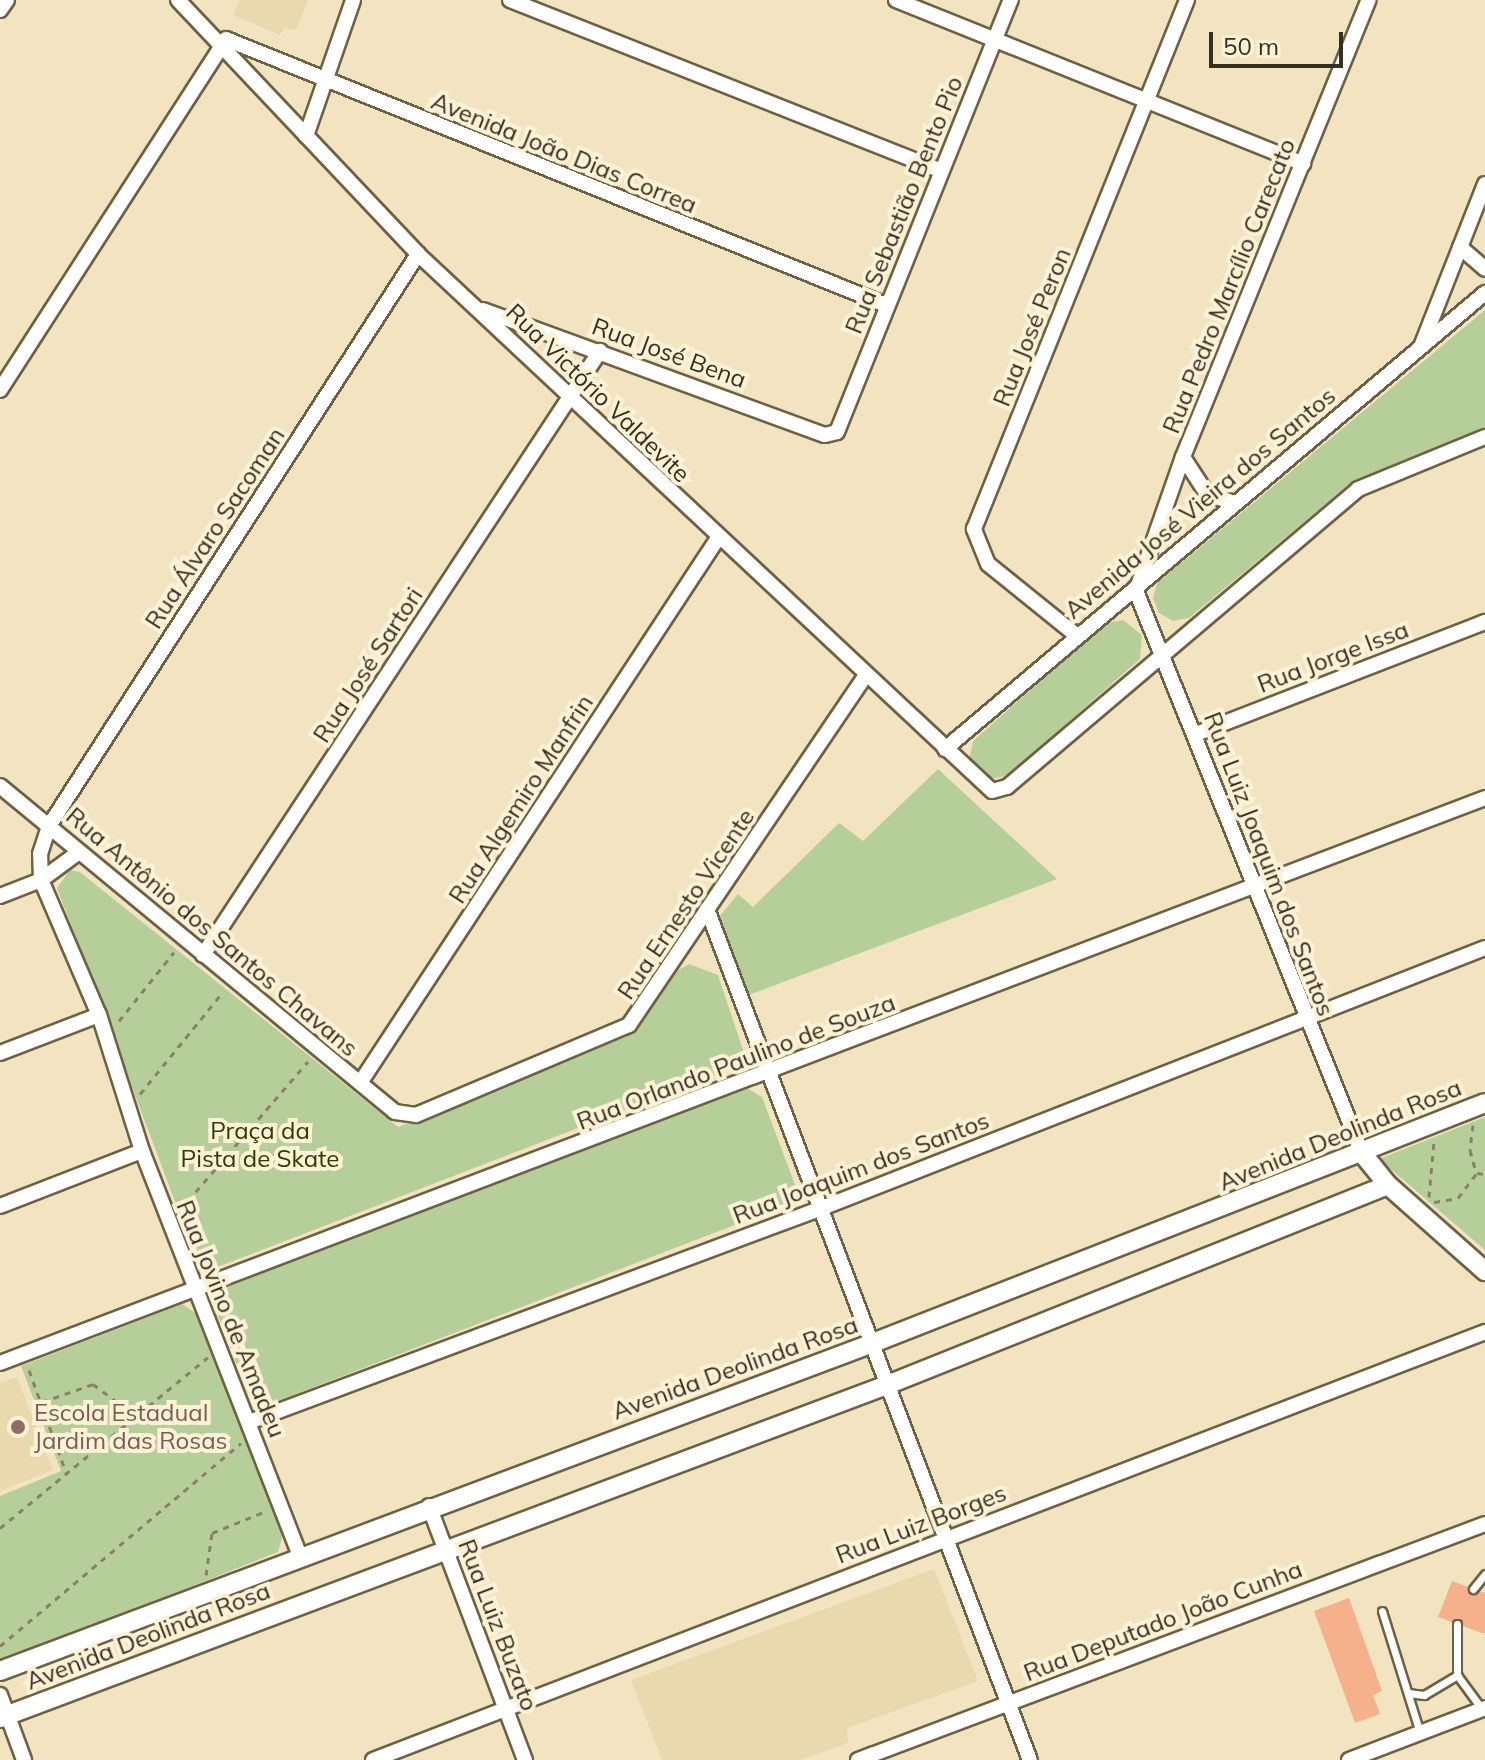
<!DOCTYPE html>
<html>
<head>
<meta charset="utf-8">
<style>
	body { margin:0 }
	#map { position:relative; width:1485px; height:1760px; overflow:hidden; background:#f3e4c1; font-family:Mulish,sans-serif }
	div>[style] { position:absolute }
	[style*='--x'] { left:calc(var(--x)*1px); top:calc(var(--y)*1px); width:calc(var(--w)*1px); rotate:calc(var(--a)*1deg) }
	.built>* { inset:0; background:#ead9af }
	.green>* { inset:0; background:#b6cf9a }
	.building>* { inset:0; background:#f4b18c }
	.path>* { height:3px; margin-top:-1.5px; transform-origin:0; background:repeating-linear-gradient(90deg,#8b816a 0 6px,transparent 0 12px) }
	.roads { filter:drop-shadow(2px 0 #6e6143) drop-shadow(-2px 0 #6e6143) drop-shadow(0 2px #6e6143) drop-shadow(0 -2px #6e6143) }
	.service>* { height:7px; margin:-3.5px; padding:0 3.5px; transform-origin:3.5px; border-radius:3.5px; background:#fff }
	.minor>* { height:14px; margin:-7px; padding:0 7px; transform-origin:7px; border-radius:7px; background:#fff }
	.tertiary>* { height:18px; margin:-9px; padding:0 9px; transform-origin:9px; border-radius:9px; background:#fff }
	.dots>* { width:22px; height:22px; translate:-50% -50%; box-sizing:border-box; border:4px solid #fdf1d6; border-radius:50% }
	span { translate:-50% -50%; white-space:nowrap; text-align:center; line-height:1.15; -webkit-text-stroke:8px #fdf1d6; paint-order:stroke }
	.street-label { font-size:24px; color:#352f22 }
	.park-label { font-size:24px; color:#2a3f01 }
	.education-label { font-size:24px; color:#785e54 }
	.left { translate:0 -50%; text-align:left }
	.scale { position:absolute; left:1209px; top:32px; width:134px; height:36px; box-sizing:border-box; border:4px solid #352f22; border-top:0; padding-left:10px; font-size:24px; line-height:28px; white-space:nowrap; color:#352f22; -webkit-text-stroke:6px #fdf1d6; paint-order:stroke }
</style>
</head>
<body>
<div id="map">
	<div class="built">
		<div style="clip-path:polygon(240px 0,308px 0,296px 30px,284px 28px,280px 35px,233px 15px)"></div>
		<div style="clip-path:polygon(17px 1377px,53px 1470px,0 1491px,0 1383px)"></div>
		<div style="clip-path:polygon(934px 1569px,978px 1681px,847px 1728px,848px 1743px,800px 1760px,662px 1760px,631px 1680px)"></div>
	</div>
	<div class="green">
		<div style="clip-path:polygon(1485px 310px,1485px 428px,1347px 486px,1189px 618px,1173px 621px,1159px 613px,1153px 598px,1157px 583px)"></div>
		<div style="clip-path:polygon(1123px 620px,1142px 635px,1140px 659px,1008px 775px,988px 780px,969px 761px,973px 741px,1106px 623px)"></div>
		<div style="clip-path:polygon(938px 769px,1057px 879px,749px 995px,719px 917px,738px 894px,753px 907px,839px 823px,863px 841px)"></div>
		<div style="clip-path:polygon(70px 870px,80px 872px,398px 1127px,635px 1031px,673px 973px,689px 964px,718px 975px,745px 1056px,734px 1068px,220px 1266px,208px 1265px,194px 1252px,57px 888px)"></div>
		<div style="clip-path:polygon(745px 1087px,762px 1097px,797px 1190px,789px 1204px,270px 1404px,248px 1394px,215px 1308px,226px 1287px)"></div>
		<div style="clip-path:polygon(1485px 1117px,1485px 1250px,1379px 1159px)"></div>
		<div style="clip-path:polygon(182px 1304px,197px 1314px,283px 1534px,278px 1552px,0 1663px,0 1496px,61px 1471px,21px 1366px)"></div>
	</div>
	<div class="building">
		<div style="clip-path:polygon(1452px 1581px,1485px 1593px,1485px 1634px,1438px 1617px)"></div>
		<div style="clip-path:polygon(1349px 1598px,1382px 1691px,1373px 1695px,1380px 1714px,1355px 1723px,1314px 1611px)"></div>
	</div>
	<div class="path">
		<div style="--x:119;--y:1021;--w:88;--a:-51.4"></div>
		<div style="--x:140;--y:1094;--w:132;--a:-50.9"></div>
		<div style="--x:1473;--y:1125;--w:25;--a:97"></div>
		<div style="--x:1470;--y:1150;--w:23;--a:75"></div>
		<div style="--x:1429;--y:1197;--w:56;--a:-84.9"></div>
		<div style="--x:1434;--y:1202;--w:24;--a:-9"></div>
		<div style="--x:1458;--y:1198;--w:31;--a:-53"></div>
		<div style="--x:1477;--y:1173;--w:8;--a:7"></div>
		<div style="--x:180;--y:1210;--w:196;--a:-49.3"></div>
		<div style="--x:29;--y:1370;--w:109;--a:70.1"></div>
		<div style="--x:42;--y:1402;--w:54;--a:-19.4"></div>
		<div style="--x:93;--y:1384;--w:50;--a:36.9"></div>
		<div style="--x:0;--y:1528;--w:269;--a:-39.4"></div>
		<div style="--x:206;--y:1575;--w:42;--a:-81.9"></div>
		<div style="--x:212;--y:1533;--w:58;--a:-22.2"></div>
		<div style="--x:0;--y:1646;--w:315;--a:-40.1"></div>
	</div>
	<div class="roads">
		<div class="service">
			<div style="--x:1473;--y:1589;--w:19;--a:-51"></div>
			<div style="--x:1382;--y:1611;--w:128;--a:72.7"></div>
			<div style="--x:1457;--y:1624;--w:51;--a:90"></div>
			<div style="--x:1457;--y:1675;--w:42;--a:53.7"></div>
			<div style="--x:1408;--y:1693;--w:16;--a:7"></div>
			<div style="--x:1424;--y:1695;--w:39;--a:-31"></div>
		</div>
		<div class="minor">
			<div style="--x:178;--y:0;--w:349;--a:46.6"></div>
			<div style="--x:418;--y:254;--w:786;--a:43.09"></div>
			<div style="--x:992;--y:791;--w:16;--a:-15"></div>
			<div style="--x:1007;--y:787;--w:460;--a:-40.3"></div>
			<div style="--x:1358;--y:489;--w:137;--a:-22.3"></div>
			<div style="--x:510;--y:0;--w:461;--a:21.6"></div>
			<div style="--x:896;--y:0;--w:439;--a:21.9"></div>
			<div style="--x:0;--y:10;--w:12;--a:-55"></div>
			<div style="--x:306;--y:136;--w:144;--a:-70.9"></div>
			<div style="--x:1460;--y:247;--w:33;--a:41"></div>
			<div style="--x:483;--y:310;--w:364;--a:20.1"></div>
			<div style="--x:825;--y:435;--w:12;--a:-14"></div>
			<div style="--x:837;--y:432;--w:466;--a:-68.1"></div>
			<div style="--x:1422;--y:344;--w:172;--a:-68.5"></div>
			<div style="--x:0;--y:390;--w:417;--a:-57.2"></div>
			<div style="--x:226;--y:39;--w:712;--a:21.95"></div>
			<div style="--x:1183;--y:457;--w:44;--a:57"></div>
			<div style="--x:1207;--y:494;--w:28;--a:18"></div>
			<div style="--x:1076;--y:635;--w:113;--a:-141.1"></div>
			<div style="--x:988;--y:564;--w:38;--a:-112"></div>
			<div style="--x:974;--y:529;--w:570;--a:-68.07"></div>
			<div style="--x:1196;--y:734;--w:310;--a:-21.2"></div>
			<div style="--x:945;--y:749;--w:707;--a:-40.18"></div>
			<div style="--x:0;--y:786;--w:512;--a:39.53"></div>
			<div style="--x:395;--y:1112;--w:21;--a:8"></div>
			<div style="--x:416;--y:1115;--w:231;--a:-22.9"></div>
			<div style="--x:629;--y:1025;--w:423;--a:-55.9"></div>
			<div style="--x:0;--y:896;--w:44;--a:-21.3"></div>
			<div style="--x:41;--y:880;--w:47;--a:-36.4"></div>
			<div style="--x:707;--y:909;--w:910;--a:69.22"></div>
			<div style="--x:203;--y:955;--w:723;--a:-56.68"></div>
			<div style="--x:0;--y:1053;--w:106;--a:-21"></div>
			<div style="--x:360;--y:1083;--w:652;--a:-56.7"></div>
			<div style="--x:1362;--y:1153;--w:606;--a:-111.91"></div>
			<div style="--x:1136;--y:591;--w:142;--a:-70.7"></div>
			<div style="--x:1183;--y:457;--w:493;--a:-67.9"></div>
			<div style="--x:0;--y:1206;--w:152;--a:-21.2"></div>
			<div style="--x:0;--y:1363;--w:1589;--a:-20.83"></div>
			<div style="--x:249;--y:1422;--w:612;--a:-20.48"></div>
			<div style="--x:822;--y:1208;--w:712;--a:-21.41"></div>
			<div style="--x:429;--y:1506;--w:272;--a:69.3"></div>
			<div style="--x:300;--y:1556;--w:435;--a:-111.3"></div>
			<div style="--x:142;--y:1151;--w:143;--a:-107.5"></div>
			<div style="--x:99;--y:1015;--w:147;--a:-113.2"></div>
			<div style="--x:41;--y:880;--w:26;--a:-92"></div>
			<div style="--x:40;--y:854;--w:29;--a:-72"></div>
			<div style="--x:49;--y:826;--w:681;--a:-57.17"></div>
			<div style="--x:0;--y:1695;--w:69;--a:69.7"></div>
			<div style="--x:373;--y:1760;--w:1192;--a:-21.05"></div>
			<div style="--x:858;--y:1760;--w:670;--a:-20.63"></div>
			<div style="--x:1349;--y:1760;--w:146;--a:-20.9"></div>
		</div>
		<div class="tertiary">
			<div style="--x:1362;--y:1153;--w:41;--a:50.9"></div>
			<div style="--x:1388;--y:1185;--w:130;--a:41.6"></div>
			<div style="--x:0;--y:1671;--w:933;--a:-20.59"></div>
			<div style="--x:873;--y:1343;--w:657;--a:-21.41"></div>
			<div style="--x:0;--y:1718;--w:947;--a:-20.58"></div>
			<div style="--x:887;--y:1385;--w:539;--a:-21.76"></div>
		</div>
	</div>
	<div class="dots">
		<div style="left:18px;top:1427px;background:#8d6e63"></div>
	</div>
	<div class="street-label">
		<span style="left:564px;top:153px;rotate:22deg">Avenida João Dias Correa</span>
		<span style="left:904px;top:205px;rotate:-68deg">Rua Sebastião Bento Pio</span>
		<span style="left:1229px;top:286px;rotate:-68deg">Rua Pedro Marcílio Carecato</span>
		<span style="left:1032px;top:327px;rotate:-68deg">Rua José Peron</span>
		<span style="left:669px;top:353px;rotate:20deg">Rua José Bena</span>
		<span style="left:598px;top:393px;rotate:44deg">Rua Victório Valdevite</span>
		<span style="left:1200px;top:503px;rotate:-40deg">Avenida José Vieira dos Santos</span>
		<span style="left:215px;top:528px;rotate:-57deg">Rua Álvaro Sacoman</span>
		<span style="left:1333px;top:657px;rotate:-21deg">Rua Jorge Issa</span>
		<span style="left:368px;top:665px;rotate:-57deg">Rua José Sartori</span>
		<span style="left:521px;top:799px;rotate:-57deg">Rua Algemiro Manfrin</span>
		<span style="left:1269px;top:864px;rotate:69deg">Rua Luiz Joaquim dos Santos</span>
		<span style="left:686px;top:904px;rotate:-56deg">Rua Ernesto Vicente</span>
		<span style="left:212px;top:932px;rotate:40deg">Rua Antônio dos Santos Chavans</span>
		<span style="left:736px;top:1062px;rotate:-21deg">Rua Orlando Paulino de Souza</span>
		<span style="left:1340px;top:1135px;rotate:-22deg">Avenida Deolinda Rosa</span>
		<span style="left:861px;top:1168px;rotate:-21deg">Rua Joaquim dos Santos</span>
		<span style="left:231px;top:1319px;rotate:68deg">Rua Jovino de Amadeu</span>
		<span style="left:735px;top:1368px;rotate:-20deg">Avenida Deolinda Rosa</span>
		<span style="left:921px;top:1524px;rotate:-21deg">Rua Luiz Borges</span>
		<span style="left:1163px;top:1621px;rotate:-21deg">Rua Deputado João Cunha</span>
		<span style="left:498px;top:1625px;rotate:69deg">Rua Luiz Buzato</span>
		<span style="left:148px;top:1636px;rotate:-21deg">Avenida Deolinda Rosa</span>
	</div>
	<div class="park-label">
		<span style="left:260px;top:1145px">Praça da<br>Pista de Skate</span>
	</div>
	<div class="education-label">
		<span class="left" style="left:34px;top:1427px">Escola Estadual<br>Jardim das Rosas</span>
	</div>
	<div class="scale">50 m</div>
</div>
</body>
</html>
